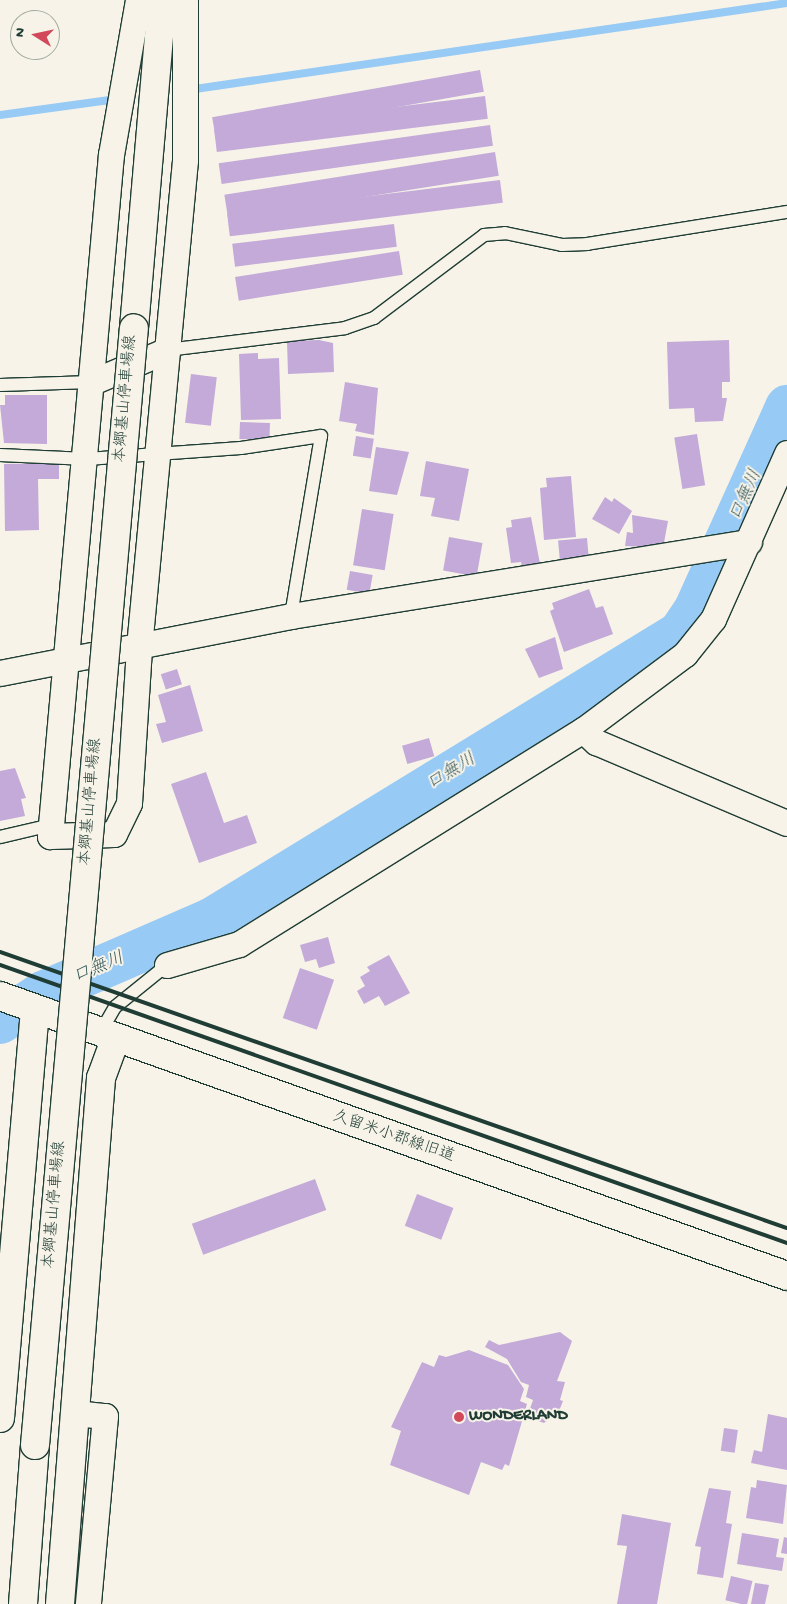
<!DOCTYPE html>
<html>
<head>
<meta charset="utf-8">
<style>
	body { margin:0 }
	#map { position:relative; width:787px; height:1604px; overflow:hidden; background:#f7f3e8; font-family:"Gochi Hand","Klee One",sans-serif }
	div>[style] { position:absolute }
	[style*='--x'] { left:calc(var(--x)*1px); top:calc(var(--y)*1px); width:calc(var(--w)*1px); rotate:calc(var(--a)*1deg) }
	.stream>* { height:8px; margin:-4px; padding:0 4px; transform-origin:4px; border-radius:4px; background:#97caf4 }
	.river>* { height:44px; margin:-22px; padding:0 22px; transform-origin:22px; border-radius:22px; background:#97caf4 }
	.building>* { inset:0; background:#c3aad8; transform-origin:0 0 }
	.roads { filter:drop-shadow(1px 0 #1f3d34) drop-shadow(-1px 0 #1f3d34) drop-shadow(0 1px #1f3d34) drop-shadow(0 -1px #1f3d34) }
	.lane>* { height:12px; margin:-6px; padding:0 6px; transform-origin:6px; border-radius:6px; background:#f7f3e8 }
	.street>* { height:25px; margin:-12.5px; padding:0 12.5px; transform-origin:12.5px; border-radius:12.5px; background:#f7f3e8 }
	.secondary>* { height:28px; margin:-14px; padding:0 14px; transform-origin:14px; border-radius:14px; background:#f7f3e8 }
	.rail>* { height:4px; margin:-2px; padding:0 2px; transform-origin:2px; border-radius:2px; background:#1f3d34 }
	.bridges { filter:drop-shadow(1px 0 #1f3d34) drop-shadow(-1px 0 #1f3d34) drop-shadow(0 1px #1f3d34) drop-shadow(0 -1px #1f3d34) }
	.secondary-bridge>* { height:28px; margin:-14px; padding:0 14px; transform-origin:14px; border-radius:14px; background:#f7f3e8 }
	.dots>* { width:14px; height:14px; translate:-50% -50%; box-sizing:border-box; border:2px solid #f7f3e8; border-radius:50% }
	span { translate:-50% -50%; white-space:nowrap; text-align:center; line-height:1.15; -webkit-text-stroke:4px #f7f3e8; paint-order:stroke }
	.street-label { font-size:16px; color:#1f3d34 }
	.poi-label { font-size:16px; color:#1f3d34; font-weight:700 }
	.left { translate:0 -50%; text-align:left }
	.water-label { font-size:18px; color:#37595a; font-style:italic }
	.north { position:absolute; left:10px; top:10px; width:50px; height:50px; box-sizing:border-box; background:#f7f3e8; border:1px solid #a1aaa0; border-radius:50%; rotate:280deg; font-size:14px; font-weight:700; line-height:20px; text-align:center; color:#1f3d34 }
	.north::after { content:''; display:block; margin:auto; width:18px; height:22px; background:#d1495b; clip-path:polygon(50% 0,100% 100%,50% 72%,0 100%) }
</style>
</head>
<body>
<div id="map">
	<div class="stream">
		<div style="--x:188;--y:90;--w:605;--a:-8.26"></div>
		<div style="--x:0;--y:115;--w:118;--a:-7.8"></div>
	</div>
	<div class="river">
		<div style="--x:0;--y:1022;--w:52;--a:-34"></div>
		<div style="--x:43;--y:993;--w:183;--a:-23.5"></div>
		<div style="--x:211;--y:920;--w:550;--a:-31.46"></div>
		<div style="--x:680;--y:633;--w:29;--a:-56"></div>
		<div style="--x:696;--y:609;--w:222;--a:-65.7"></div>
	</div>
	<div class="building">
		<div style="left:480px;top:70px;width:22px;height:272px;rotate:80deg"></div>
		<div style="left:485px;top:96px;width:23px;height:273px;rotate:83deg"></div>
		<div style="left:490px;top:125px;width:21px;height:274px;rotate:82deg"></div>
		<div style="left:495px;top:152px;width:24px;height:274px;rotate:81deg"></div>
		<div style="left:500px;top:180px;width:23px;height:275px;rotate:83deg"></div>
		<div style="left:394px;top:224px;width:23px;height:163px;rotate:83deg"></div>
		<div style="left:399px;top:251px;width:24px;height:166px;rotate:81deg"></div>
		<div style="clip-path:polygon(319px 340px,333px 343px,334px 372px,288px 374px,287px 341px)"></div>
		<div style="clip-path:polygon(729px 340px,730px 382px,722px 382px,722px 398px,727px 398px,723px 421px,695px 422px,694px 408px,669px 409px,667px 342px)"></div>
		<div style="clip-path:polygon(258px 353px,258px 359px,279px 358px,281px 419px,241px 420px,239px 354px)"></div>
		<div style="left:191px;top:374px;width:26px;height:49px;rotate:7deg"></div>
		<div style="clip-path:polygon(345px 382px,378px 388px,374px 435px,355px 431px,357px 424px,339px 421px)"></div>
		<div style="clip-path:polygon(5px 395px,47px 395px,47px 444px,4px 443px,0 405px,5px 405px)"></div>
		<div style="left:240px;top:422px;width:30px;height:17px;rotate:2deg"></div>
		<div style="left:697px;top:434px;width:52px;height:23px;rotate:81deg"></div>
		<div style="left:356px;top:436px;width:18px;height:20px;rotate:9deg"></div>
		<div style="clip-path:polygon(376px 447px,409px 452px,397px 495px,369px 491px)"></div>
		<div style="clip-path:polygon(426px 461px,469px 469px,459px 521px,431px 516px,435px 498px,420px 496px)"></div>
		<div style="clip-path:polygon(59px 463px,59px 479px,38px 479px,39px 530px,5px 531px,4px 464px)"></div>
		<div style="clip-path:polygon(571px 476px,576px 537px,544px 540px,540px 488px,547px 487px,546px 478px)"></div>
		<div style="clip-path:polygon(605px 497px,612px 502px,614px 498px,632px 511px,619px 534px,592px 519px)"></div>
		<div style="left:362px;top:509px;width:32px;height:57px;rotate:9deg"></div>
		<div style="clip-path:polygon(632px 515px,668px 521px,663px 548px,625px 546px,627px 532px,633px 533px)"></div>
		<div style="clip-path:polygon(531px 517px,541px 569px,523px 571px,521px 562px,511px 563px,506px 528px,512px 527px,511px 520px)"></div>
		<div style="left:449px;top:537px;width:34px;height:34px;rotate:10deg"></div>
		<div style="left:587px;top:538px;width:23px;height:29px;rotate:85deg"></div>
		<div style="left:350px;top:571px;width:23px;height:19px;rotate:10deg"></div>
		<div style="clip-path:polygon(589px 589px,596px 608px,603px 606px,613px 634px,564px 652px,550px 611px,554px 609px,552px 603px)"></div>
		<div style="clip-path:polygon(555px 637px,563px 669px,539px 678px,525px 649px)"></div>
		<div style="left:177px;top:669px;width:16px;height:17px;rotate:72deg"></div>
		<div style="clip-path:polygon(190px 685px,203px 731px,162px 743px,156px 724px,166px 722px,158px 695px)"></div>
		<div style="left:429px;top:738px;width:19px;height:28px;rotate:74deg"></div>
		<div style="clip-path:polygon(15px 768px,26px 798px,21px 799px,25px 816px,0 821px,0 771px)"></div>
		<div style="clip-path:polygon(206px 772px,224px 823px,247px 815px,257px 843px,199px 863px,171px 784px)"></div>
		<div style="clip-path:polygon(328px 937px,335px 963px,319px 968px,316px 959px,305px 962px,300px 945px)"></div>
		<div style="clip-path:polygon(389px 955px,410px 993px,385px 1006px,379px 996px,364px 1004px,357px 991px,365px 986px,360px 977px,370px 971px,367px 967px)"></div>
		<div style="left:300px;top:968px;width:36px;height:53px;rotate:19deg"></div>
		<div style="left:315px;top:1179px;width:33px;height:131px;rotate:70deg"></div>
		<div style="left:417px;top:1194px;width:39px;height:34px;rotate:21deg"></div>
		<div style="clip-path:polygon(560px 1332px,572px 1341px,557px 1381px,565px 1382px,560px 1400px,563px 1401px,559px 1411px,544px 1423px,527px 1417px,533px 1400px,526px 1397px,529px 1385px,521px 1382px,507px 1359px,485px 1347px,489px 1340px,499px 1345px)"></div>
		<div style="clip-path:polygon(469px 1350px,508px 1365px,524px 1389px,520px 1401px,527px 1404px,509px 1466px,505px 1464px,502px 1470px,481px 1462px,469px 1495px,390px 1465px,401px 1431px,391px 1427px,422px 1362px,434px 1367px,439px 1355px,446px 1357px)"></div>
		<div style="clip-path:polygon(768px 1414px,787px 1418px,787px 1470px,751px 1463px,754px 1450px,762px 1452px)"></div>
		<div style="left:724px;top:1428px;width:14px;height:23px;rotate:8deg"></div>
		<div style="clip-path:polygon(757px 1480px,787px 1485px,783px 1524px,746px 1518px,751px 1487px,756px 1488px)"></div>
		<div style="clip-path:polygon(709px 1488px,731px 1491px,726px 1523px,732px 1524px,723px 1578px,697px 1574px,701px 1547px,695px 1546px)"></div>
		<div style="clip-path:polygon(622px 1514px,671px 1523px,657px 1604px,617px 1604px,627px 1546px,617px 1545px)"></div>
		<div style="clip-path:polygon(742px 1533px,779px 1539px,776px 1557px,784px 1558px,782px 1571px,737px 1564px)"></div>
		<div style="clip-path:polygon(784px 1537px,787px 1538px,787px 1554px,781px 1553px)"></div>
		<div style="left:731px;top:1576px;width:22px;height:25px;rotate:13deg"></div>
		<div style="clip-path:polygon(755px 1583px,769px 1585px,765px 1604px,751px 1604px)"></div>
	</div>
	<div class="roads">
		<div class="lane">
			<div style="--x:167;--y:350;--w:179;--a:-7"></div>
			<div style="--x:345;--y:328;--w:31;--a:-19"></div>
			<div style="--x:374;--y:318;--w:138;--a:-37"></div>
			<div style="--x:484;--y:235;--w:21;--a:-5"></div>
			<div style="--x:505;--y:233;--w:58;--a:11.9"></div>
			<div style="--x:562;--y:245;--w:25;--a:-2"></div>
			<div style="--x:587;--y:244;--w:203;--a:-9.1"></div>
			<div style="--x:0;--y:385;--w:92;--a:-1.9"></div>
			<div style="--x:0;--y:455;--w:87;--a:2.6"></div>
			<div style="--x:87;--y:459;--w:154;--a:-4.1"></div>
			<div style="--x:241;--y:448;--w:81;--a:-8.5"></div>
			<div style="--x:321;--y:436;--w:182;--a:99.5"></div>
			<div style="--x:0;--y:837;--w:52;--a:-13.2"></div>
			<div style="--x:100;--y:1033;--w:30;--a:-60"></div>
			<div style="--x:115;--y:1007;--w:67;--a:-38.9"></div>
		</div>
		<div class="street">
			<div style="--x:138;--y:0;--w:156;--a:99.9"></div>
			<div style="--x:111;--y:154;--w:685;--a:95.11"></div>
			<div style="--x:50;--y:836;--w:64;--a:-1.8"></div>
			<div style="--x:114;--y:834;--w:34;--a:-64"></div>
			<div style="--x:129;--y:803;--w:156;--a:-86.3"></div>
			<div style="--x:139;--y:647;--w:489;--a:-84.6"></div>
			<div style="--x:185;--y:160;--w:160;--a:-90"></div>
			<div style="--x:92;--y:382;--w:82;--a:-23.1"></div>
			<div style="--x:787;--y:453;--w:182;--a:114"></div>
			<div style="--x:713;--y:619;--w:45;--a:128.7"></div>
			<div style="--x:685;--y:654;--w:127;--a:143.3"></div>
			<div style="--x:583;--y:730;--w:18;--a:43"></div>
			<div style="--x:596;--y:742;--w:207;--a:23"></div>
			<div style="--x:0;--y:673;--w:297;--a:-11.1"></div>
			<div style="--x:291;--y:616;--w:464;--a:-9.2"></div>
			<div style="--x:167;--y:965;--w:75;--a:-16.3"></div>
			<div style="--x:239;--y:944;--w:405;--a:-31.9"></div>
			<div style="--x:75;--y:1413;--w:30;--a:6"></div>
			<div style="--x:105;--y:1416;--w:189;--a:95.2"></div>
		</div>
		<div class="secondary">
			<div style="--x:134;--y:328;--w:329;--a:-85.1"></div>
			<div style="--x:0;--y:996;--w:835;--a:19.58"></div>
			<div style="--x:0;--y:1418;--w:410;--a:-85.1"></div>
			<div style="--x:23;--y:1604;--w:159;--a:-85.7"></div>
			<div style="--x:60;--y:1604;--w:528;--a:-85.54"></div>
			<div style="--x:101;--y:1078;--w:40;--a:-69.8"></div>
		</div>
	</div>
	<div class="rail">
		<div style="--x:0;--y:952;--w:834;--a:19.33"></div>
		<div style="--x:0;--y:965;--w:835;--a:19.46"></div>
	</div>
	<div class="bridges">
		<div class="secondary-bridge">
			<div style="--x:35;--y:1445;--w:1121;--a:-84.94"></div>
		</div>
	</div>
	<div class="dots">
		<div style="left:459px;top:1417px;background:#d1495b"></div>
	</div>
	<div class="street-label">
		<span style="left:127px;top:399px;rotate:-85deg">本郷基山停車場線</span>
		<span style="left:92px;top:802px;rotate:-85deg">本郷基山停車場線</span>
		<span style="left:393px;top:1138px;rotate:19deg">久留米小郡線旧道</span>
		<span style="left:56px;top:1205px;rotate:-85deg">本郷基山停車場線</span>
	</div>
	<div class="poi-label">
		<span class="left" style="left:469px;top:1417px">WONDERLAND</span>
	</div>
	<div class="water-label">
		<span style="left:747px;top:496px;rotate:-66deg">口無川</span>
		<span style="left:452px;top:773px;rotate:-32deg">口無川</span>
		<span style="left:99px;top:969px;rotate:-23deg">口無川</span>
	</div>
	<div class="north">N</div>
</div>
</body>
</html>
